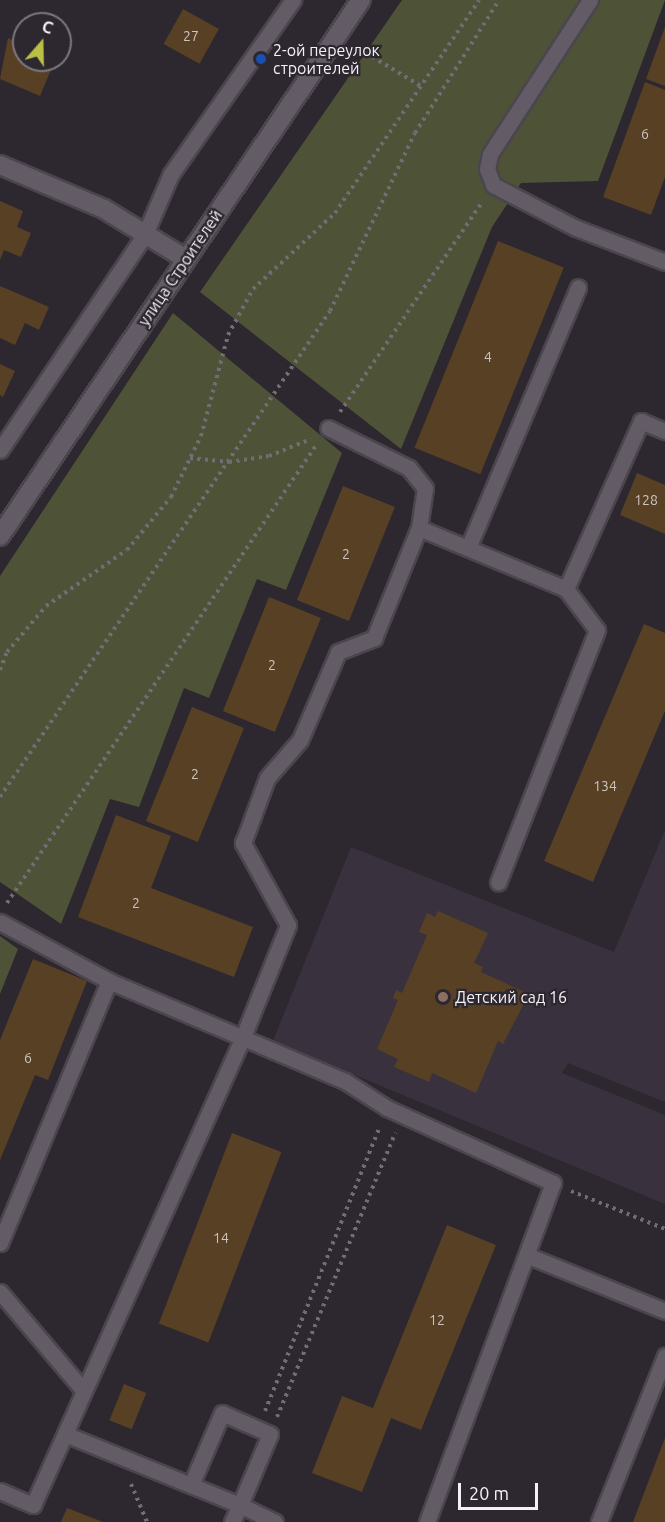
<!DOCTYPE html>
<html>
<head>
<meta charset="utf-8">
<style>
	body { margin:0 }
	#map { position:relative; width:665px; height:1522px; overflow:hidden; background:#2d272f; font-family:Ubuntu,sans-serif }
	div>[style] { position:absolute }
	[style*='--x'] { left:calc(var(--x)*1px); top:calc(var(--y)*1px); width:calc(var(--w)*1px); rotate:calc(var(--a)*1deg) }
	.built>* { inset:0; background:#3a313e }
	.green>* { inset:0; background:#4e5236 }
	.building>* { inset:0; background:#584024; transform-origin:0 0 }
	.path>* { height:4px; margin-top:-2px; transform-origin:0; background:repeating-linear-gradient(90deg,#726d74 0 3px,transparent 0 7.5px) }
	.roads { filter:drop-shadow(2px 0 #4b464d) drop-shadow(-2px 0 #4b464d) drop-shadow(0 2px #4b464d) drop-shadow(0 -2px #4b464d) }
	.lane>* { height:15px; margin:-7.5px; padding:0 7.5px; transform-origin:7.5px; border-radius:7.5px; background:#635c66 }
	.street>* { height:18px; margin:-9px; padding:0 9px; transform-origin:9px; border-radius:9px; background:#635c66 }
	.secondary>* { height:18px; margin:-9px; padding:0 9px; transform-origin:9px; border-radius:9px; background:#635c66 }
	.dots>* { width:16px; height:16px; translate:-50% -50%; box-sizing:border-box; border:3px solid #2d272f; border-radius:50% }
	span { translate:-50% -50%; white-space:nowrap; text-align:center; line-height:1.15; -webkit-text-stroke:4.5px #2d272f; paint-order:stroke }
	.number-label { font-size:14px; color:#cdc4c2 }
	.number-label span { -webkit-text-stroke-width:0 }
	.poi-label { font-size:16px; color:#f4f0f6 }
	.left { translate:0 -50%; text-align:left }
	.street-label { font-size:16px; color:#f4f0f6 }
	.north { position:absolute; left:12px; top:12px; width:60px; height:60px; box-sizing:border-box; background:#2d272f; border:2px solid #7d777f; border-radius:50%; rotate:20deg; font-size:16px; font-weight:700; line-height:24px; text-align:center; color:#f4f0f6 }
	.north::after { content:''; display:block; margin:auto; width:21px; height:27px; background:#bac045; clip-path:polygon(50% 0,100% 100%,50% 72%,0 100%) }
	.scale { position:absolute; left:458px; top:1483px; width:80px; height:27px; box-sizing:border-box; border:3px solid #f4f0f6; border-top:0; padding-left:8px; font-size:18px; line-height:21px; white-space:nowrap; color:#f4f0f6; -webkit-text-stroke:4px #2d272f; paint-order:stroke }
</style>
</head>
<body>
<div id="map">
	<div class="built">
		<div style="clip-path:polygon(665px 830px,665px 1102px,568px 1063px,562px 1073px,665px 1115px,665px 1204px,273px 1041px,351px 847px,614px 952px)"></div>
	</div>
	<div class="green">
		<div style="clip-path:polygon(402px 0,665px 0,598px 181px,521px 183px,492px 227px,401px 449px,200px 292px)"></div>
		<div style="clip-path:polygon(173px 313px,342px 453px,286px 590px,257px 579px,209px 698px,184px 688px,139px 807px,110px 799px,61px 924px,0 882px,0 576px)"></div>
		<div style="clip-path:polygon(0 936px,18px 949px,0 994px)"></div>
	</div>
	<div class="building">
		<div style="left:183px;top:9px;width:41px;height:40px;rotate:29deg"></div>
		<div style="clip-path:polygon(665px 27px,665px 86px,646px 79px)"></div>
		<div style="clip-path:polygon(8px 38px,24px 45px,24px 60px,55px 60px,40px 96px,0 79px)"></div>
		<div style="clip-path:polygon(645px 82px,665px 90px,665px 177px,651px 215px,603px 197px)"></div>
		<div style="clip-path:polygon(0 201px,23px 211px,17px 227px,31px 233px,21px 257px,4px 250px,0 260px)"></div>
		<div style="left:498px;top:241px;width:71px;height:223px;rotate:22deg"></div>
		<div style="clip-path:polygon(0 286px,49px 307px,39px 330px,25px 323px,15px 345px,0 338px)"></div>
		<div style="clip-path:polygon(0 364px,15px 371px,3px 397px,0 395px)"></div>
		<div style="clip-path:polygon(637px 473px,665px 485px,665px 534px,620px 515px)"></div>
		<div style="left:343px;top:486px;width:56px;height:123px;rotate:22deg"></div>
		<div style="left:269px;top:597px;width:56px;height:123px;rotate:22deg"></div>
		<div style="clip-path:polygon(644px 624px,665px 633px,665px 711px,593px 882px,544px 861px)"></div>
		<div style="left:192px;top:707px;width:56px;height:123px;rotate:22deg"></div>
		<div style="clip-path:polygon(116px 815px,171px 836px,151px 888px,253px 927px,234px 977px,78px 917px)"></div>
		<div style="clip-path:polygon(438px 911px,488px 933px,474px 963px,483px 967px,481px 972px,529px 994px,503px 1044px,498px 1041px,476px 1093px,432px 1073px,429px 1082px,394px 1067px,398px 1059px,377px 1049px,398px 1000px,393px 998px,396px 990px,402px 993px,427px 935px,419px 932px,427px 913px,435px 917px)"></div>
		<div style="clip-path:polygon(33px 959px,87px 981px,48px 1080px,35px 1075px,0 1160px,0 1040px)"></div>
		<div style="left:232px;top:1133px;width:53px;height:204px;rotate:21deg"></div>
		<div style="clip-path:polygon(447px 1225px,496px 1245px,421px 1430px,391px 1418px,362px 1492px,312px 1473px,342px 1396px,373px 1408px)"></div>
		<div style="left:124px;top:1384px;width:24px;height:39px;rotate:22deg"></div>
		<div style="clip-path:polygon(665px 1438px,665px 1522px,633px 1522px)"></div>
		<div style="clip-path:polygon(67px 1508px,103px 1522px,61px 1522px)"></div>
	</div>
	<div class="path">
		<div style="--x:366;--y:53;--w:64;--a:31"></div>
		<div style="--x:340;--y:412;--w:254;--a:-55.9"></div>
		<div style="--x:190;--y:458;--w:39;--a:6"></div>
		<div style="--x:229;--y:462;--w:40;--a:-8.5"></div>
		<div style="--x:269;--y:456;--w:45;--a:-22"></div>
		<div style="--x:0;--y:670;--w:19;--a:-69"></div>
		<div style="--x:7;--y:652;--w:60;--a:-49.7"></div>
		<div style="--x:46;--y:606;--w:98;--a:-34.7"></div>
		<div style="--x:127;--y:550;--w:69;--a:-50.3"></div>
		<div style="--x:171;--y:497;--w:68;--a:-63.8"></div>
		<div style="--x:201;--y:436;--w:105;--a:-75"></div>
		<div style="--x:228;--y:335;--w:52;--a:-61.5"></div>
		<div style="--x:253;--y:289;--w:112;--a:-42.8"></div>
		<div style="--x:335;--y:213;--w:257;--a:-55.9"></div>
		<div style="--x:0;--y:797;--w:587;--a:-55.82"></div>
		<div style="--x:330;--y:311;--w:197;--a:-64.5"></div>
		<div style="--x:415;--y:133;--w:157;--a:-57.7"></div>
		<div style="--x:7;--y:903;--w:554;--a:-55.97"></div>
		<div style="--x:571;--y:1191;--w:101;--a:22"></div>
		<div style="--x:265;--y:1411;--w:307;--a:-68"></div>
		<div style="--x:277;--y:1417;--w:308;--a:-67.4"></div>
		<div style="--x:131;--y:1484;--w:41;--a:67.2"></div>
	</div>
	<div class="roads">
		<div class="lane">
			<div style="--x:590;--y:0;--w:184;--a:123"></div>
			<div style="--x:490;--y:154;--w:15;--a:101"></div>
			<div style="--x:487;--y:169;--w:17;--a:69"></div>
			<div style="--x:493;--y:185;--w:93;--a:27.4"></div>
			<div style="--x:576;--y:228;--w:95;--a:20.9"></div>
			<div style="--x:0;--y:450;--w:260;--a:-56.1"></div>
			<div style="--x:145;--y:234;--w:65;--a:-66.6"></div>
			<div style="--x:171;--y:174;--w:213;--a:-55"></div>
			<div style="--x:419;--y:528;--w:159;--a:22.5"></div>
			<div style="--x:566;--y:589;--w:51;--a:52.9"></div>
			<div style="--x:597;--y:630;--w:271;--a:111.4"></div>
			<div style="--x:468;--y:548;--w:283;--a:-67.1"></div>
			<div style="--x:566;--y:589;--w:184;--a:-65.9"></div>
			<div style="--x:641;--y:421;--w:26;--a:23"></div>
			<div style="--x:0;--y:922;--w:124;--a:28.4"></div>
			<div style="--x:109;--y:981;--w:256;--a:23"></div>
			<div style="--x:345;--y:1081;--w:50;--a:32.7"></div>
			<div style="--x:387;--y:1108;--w:182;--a:24.3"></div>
			<div style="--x:553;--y:1183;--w:362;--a:110.4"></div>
			<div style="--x:0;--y:1243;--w:284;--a:-67.4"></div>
			<div style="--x:529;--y:1256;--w:147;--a:22"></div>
			<div style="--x:0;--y:1292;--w:128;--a:49.7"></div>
			<div style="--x:65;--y:1434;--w:189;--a:22.1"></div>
			<div style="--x:240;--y:1505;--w:77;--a:-67.1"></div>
			<div style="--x:270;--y:1434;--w:52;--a:-156.4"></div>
			<div style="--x:222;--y:1413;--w:78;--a:113.3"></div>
			<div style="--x:0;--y:1491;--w:36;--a:23"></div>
			<div style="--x:33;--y:1505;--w:511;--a:-65.84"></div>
			<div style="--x:242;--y:1039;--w:123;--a:-68"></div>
			<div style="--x:288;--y:925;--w:94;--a:-118.8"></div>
			<div style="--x:243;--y:843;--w:69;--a:-69.7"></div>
			<div style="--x:267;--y:778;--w:50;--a:-49"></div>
			<div style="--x:300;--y:740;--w:96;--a:-66.6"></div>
			<div style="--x:338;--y:652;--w:39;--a:-21"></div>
			<div style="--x:374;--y:638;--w:119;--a:-67.8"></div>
			<div style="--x:419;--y:528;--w:40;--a:-81.5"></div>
			<div style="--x:425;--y:488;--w:26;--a:-129"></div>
			<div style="--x:409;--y:468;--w:90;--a:-153.7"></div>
			<div style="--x:232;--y:1522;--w:19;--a:-65"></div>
			<div style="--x:240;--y:1505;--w:39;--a:26"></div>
			<div style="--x:599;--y:1522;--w:179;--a:-68.3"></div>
		</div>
		<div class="street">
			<div style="--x:0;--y:165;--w:113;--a:22.9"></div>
			<div style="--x:104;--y:209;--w:96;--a:31.4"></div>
		</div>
		<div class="secondary">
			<div style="--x:0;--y:536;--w:646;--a:-56.04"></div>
		</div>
	</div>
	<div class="dots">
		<div style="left:261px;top:59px;background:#1a4fb4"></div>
		<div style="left:443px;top:997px;background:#8d6e63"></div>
	</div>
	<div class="number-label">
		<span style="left:191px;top:36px">27</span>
		<span style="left:645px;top:134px">6</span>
		<span style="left:488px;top:357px">4</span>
		<span style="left:646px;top:500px">128</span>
		<span style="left:346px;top:554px">2</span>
		<span style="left:272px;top:665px">2</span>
		<span style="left:195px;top:774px">2</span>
		<span style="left:605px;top:786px">134</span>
		<span style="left:136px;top:903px">2</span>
		<span style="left:28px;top:1058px">6</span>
		<span style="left:221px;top:1238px">14</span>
		<span style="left:437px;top:1320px">12</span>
	</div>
	<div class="poi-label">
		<span class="left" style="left:273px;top:59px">2-ой переулок<br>строителей</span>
		<span class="left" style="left:455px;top:997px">Детский сад 16</span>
	</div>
	<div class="street-label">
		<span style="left:180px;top:268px;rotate:-56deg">улица Строителей</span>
	</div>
	<div class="north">С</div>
	<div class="scale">20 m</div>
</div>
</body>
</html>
